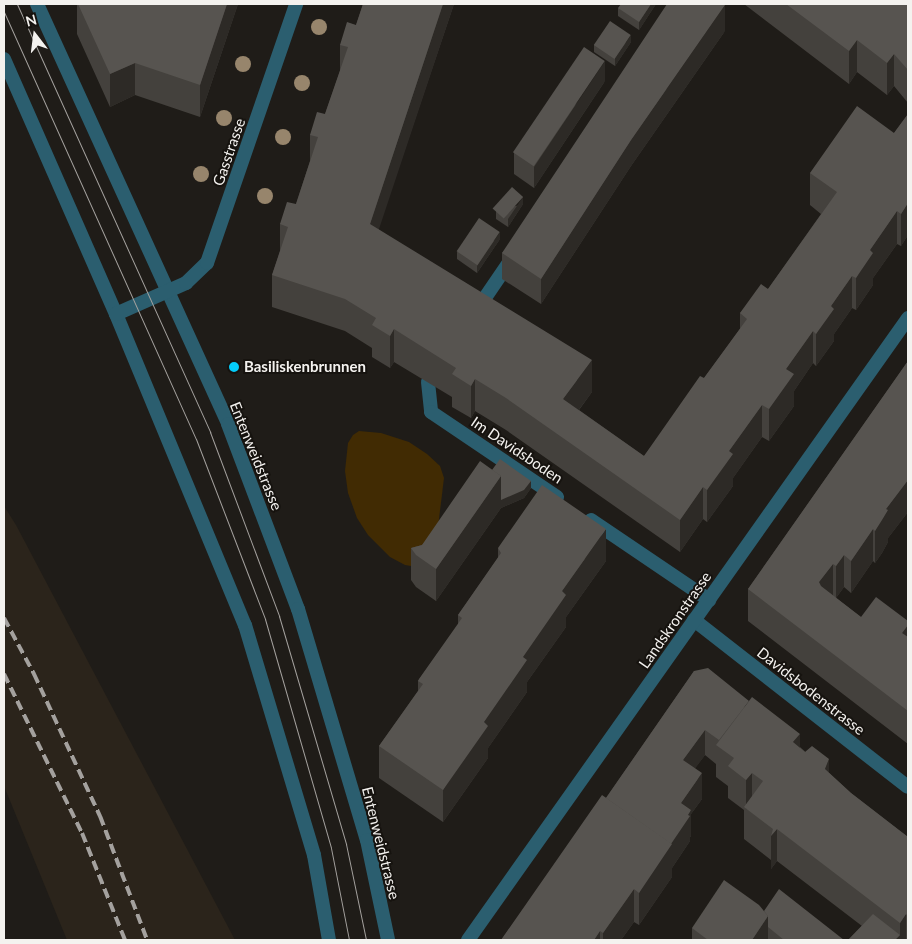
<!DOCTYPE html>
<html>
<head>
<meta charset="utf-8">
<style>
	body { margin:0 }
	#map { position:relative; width:912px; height:944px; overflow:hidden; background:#1f1c18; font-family:Lato,sans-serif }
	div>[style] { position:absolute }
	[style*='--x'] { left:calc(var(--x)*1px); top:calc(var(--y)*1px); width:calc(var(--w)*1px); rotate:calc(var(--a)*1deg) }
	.built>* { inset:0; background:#2b241b }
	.green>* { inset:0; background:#412b03 }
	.service>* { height:14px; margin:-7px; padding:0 7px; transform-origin:7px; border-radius:7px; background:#2b5e6f }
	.minor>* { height:14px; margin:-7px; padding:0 7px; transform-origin:7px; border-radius:7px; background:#2b5e6f }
	.tram>* { height:1px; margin:-0.5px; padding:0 0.5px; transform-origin:0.5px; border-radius:0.5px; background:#a4a19e }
	.rail>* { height:4px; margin-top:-2px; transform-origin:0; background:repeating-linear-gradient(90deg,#a4a19e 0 10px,transparent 0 15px) }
	.trees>* { width:16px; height:16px; margin:-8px; border-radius:50%; background:#97856c }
	.wall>* { inset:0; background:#44413d }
	.shaded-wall>* { inset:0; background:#2d2a26 }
	.building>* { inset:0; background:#575450; transform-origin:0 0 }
	.dots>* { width:14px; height:14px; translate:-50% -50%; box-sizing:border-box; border:2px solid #16130f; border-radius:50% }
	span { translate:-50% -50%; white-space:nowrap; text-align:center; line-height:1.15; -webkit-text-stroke:4px #16130f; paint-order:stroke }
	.street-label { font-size:15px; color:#f4f2ef }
	.poi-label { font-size:15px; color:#f4f2ef; font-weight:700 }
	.left { translate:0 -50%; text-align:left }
	.frame { position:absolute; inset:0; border:5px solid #f4f2ef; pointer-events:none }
	.north { position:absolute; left:10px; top:10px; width:50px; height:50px; -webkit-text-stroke:4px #16130f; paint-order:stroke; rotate:345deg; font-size:14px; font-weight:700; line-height:20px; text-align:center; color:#f4f2ef }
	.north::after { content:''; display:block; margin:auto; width:18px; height:22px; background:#f4f2ef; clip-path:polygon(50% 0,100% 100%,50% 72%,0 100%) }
</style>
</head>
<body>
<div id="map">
	<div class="built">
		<div style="clip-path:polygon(4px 506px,16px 525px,235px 940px,67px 940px,4px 786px)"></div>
	</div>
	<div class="green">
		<div style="clip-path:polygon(359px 431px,381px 433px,409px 442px,427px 454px,440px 466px,444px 478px,438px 527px,411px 566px,405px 565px,390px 557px,368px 535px,357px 518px,348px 493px,345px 471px,348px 443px,353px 435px)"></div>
	</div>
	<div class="service">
		<div style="--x:476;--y:311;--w:64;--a:-55.8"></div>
		<div style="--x:428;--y:382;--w:30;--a:84"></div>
		<div style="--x:431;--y:412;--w:152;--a:34"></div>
		<div style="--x:591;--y:520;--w:143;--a:34.1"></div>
	</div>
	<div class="minor">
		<div style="--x:37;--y:4;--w:461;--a:65.5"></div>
		<div style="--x:228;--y:424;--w:198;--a:69.3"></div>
		<div style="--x:298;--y:609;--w:241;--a:73.4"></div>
		<div style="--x:367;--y:840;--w:102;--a:78.1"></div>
		<div style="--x:4;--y:59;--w:279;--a:66.3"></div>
		<div style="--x:116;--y:314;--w:337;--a:67.5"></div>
		<div style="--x:245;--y:625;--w:240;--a:73.3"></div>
		<div style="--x:314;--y:855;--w:86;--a:80"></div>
		<div style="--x:116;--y:314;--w:77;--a:-23.9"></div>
		<div style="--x:186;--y:283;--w:29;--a:-44"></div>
		<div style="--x:207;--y:263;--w:274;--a:-71"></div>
		<div style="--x:694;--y:620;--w:271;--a:38"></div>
		<div style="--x:468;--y:940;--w:762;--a:-54.72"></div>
	</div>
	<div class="tram">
		<div style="--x:17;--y:4;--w:470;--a:65.7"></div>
		<div style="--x:210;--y:432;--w:197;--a:69.4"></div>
		<div style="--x:279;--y:616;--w:238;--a:73.6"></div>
		<div style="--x:346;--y:844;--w:98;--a:78.2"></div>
		<div style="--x:4;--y:12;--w:468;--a:65.8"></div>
		<div style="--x:196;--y:439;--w:193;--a:69"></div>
		<div style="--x:265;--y:619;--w:238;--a:73.9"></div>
		<div style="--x:331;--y:848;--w:94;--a:78.9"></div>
	</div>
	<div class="rail">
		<div style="--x:4;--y:618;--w:64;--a:61.8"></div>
		<div style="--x:34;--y:674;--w:157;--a:65.1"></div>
		<div style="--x:100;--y:816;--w:133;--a:69.2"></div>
		<div style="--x:4;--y:674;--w:177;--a:63.9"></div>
		<div style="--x:82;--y:833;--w:115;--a:68.1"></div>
	</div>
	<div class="trees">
		<div style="left:319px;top:27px"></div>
		<div style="left:243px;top:64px"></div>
		<div style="left:302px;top:83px"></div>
		<div style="left:224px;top:118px"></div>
		<div style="left:283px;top:137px"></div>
		<div style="left:201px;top:174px"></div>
		<div style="left:265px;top:196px"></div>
	</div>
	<div class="wall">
		<div style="clip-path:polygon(77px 4px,238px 4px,200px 117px,135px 95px,110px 107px,77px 34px)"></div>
		<div style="clip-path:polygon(363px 4px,454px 4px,378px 229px,592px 392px,579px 410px,644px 456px,704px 378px,740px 329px,740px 313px,768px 289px,821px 214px,810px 205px,810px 173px,894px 133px,908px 114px,908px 235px,901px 246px,897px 244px,873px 278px,873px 285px,856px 310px,852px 308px,834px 334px,834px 341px,816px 366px,813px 363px,794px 391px,794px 406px,769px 441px,762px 437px,733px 478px,733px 486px,707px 522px,703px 519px,680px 552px,506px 430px,475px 411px,471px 418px,452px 407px,452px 397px,394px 362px,390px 368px,372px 357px,372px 348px,345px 331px,272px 307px,272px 275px,280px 251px,280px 224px,296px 204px,310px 161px,310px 135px,325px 114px,340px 71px,340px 45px,356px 25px)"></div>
		<div style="clip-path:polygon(656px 4px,639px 30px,618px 16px,618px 8px)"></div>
		<div style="clip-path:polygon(744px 4px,908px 4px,908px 103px,894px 86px,887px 95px,857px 72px,849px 84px)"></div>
		<div style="clip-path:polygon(725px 31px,631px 166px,541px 304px,502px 279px,502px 253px)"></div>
		<div style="clip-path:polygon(631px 42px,615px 66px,594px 52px,594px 45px)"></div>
		<div style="clip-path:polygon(605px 81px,534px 188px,514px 174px,514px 153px)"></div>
		<div style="clip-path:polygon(523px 204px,508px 227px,496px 219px,496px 211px)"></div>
		<div style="clip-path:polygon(500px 239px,477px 273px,457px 259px,457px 252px)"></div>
		<div style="clip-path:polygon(908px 361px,908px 512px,888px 538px,888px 542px,882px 553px,875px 563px,873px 561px,851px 593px,844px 587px,836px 598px,861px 617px,908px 621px,908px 744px,748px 621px,748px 589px)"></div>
		<div style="clip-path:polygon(492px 470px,531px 488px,524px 498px,501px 508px,436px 601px,416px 587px,411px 580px,411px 548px,422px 545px)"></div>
		<div style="clip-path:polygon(498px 548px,606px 561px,566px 617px,566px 627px,527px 682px,527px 692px,488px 748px,488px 758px,443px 822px,379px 778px,379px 746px,418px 691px,418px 681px,458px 625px,458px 615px,498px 558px)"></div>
		<div style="clip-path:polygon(694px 671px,800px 747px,829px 773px,851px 793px,908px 837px,908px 940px,848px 940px,862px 926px,777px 861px,771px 869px,771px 860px,744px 839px,744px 810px,728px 798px,728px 786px,716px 777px,716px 764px,705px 755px,695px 768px,702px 799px,691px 814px,691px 836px,690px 837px,690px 841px,672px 868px,672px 877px,639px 925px,634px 922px,621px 940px,501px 940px,606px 798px)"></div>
		<div style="clip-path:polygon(764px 911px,844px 940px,692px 940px,692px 928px)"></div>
	</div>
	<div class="shaded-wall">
		<div style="clip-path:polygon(227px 4px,238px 4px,200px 117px,200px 85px)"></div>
		<div style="clip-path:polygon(443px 4px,454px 4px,370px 256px,370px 224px)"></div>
		<div style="clip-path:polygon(651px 4px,656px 4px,639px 30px,639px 22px)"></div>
		<div style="clip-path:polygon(725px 5px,725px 31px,631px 166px,541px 304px,541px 279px,631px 140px)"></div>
		<div style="clip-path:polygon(631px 35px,631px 42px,615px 66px,615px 58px)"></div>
		<div style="clip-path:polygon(857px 40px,857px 72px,849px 84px,849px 51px)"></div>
		<div style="clip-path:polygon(894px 54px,894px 86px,887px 95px,887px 63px)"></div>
		<div style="clip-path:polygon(605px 61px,605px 81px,534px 188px,534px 167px)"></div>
		<div style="clip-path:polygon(135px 63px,135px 95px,110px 107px,110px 74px)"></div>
		<div style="clip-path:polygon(523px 197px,523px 204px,508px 227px,508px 219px)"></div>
		<div style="clip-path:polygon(908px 203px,908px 235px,901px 246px,901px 214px)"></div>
		<div style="clip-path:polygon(897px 211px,897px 244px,873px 278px,873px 285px,856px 310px,856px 278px,870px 250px)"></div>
		<div style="clip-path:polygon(500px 232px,500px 239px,477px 273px,477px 266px)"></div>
		<div style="clip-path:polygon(852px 276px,852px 308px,834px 334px,834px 341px,816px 366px,816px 334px,831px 306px)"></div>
		<div style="clip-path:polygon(394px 329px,394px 362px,390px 368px,390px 336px)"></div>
		<div style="clip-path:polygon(813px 331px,813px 363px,794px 391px,794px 406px,769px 441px,769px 409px,786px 369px)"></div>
		<div style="clip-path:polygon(592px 360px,592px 392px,563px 431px,563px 399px)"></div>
		<div style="clip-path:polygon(475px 379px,475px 411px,471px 418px,471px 386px)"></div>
		<div style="clip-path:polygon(762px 405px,762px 437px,733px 478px,733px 486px,707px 522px,707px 490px,729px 451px)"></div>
		<div style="clip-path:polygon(501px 476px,531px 481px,531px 488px,524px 498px,501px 508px,436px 601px,436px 569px)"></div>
		<div style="clip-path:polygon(908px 480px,908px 512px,888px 538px,888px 542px,882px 553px,875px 563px,875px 531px,886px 509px)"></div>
		<div style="clip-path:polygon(703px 487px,703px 519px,680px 552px,680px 520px)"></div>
		<div style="clip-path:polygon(606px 529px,606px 561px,566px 617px,566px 627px,527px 682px,527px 692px,488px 748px,488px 758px,443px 822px,443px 790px,562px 591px)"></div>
		<div style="clip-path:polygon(873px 529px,873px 561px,851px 593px,851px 561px)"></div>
		<div style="clip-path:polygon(844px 555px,844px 587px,836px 598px,836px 566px)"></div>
		<div style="clip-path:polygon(833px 564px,833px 596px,819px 614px,819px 582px)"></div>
		<div style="clip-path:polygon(908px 625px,908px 658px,902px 633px)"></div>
		<div style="clip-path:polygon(705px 730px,705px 755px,683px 785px,683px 760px)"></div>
		<div style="clip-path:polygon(800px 734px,800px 766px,793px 742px)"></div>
		<div style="clip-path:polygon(829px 759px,829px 791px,825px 769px)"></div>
		<div style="clip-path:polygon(702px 773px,702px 799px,691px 814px,691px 836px,690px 837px,690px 841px,672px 868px,672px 877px,639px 925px,639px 893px,681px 803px)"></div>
		<div style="clip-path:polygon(752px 773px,752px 805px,746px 809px,746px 780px)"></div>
		<div style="clip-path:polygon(777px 829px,777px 861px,771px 869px,771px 836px)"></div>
		<div style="clip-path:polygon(634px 889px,634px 922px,621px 940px,603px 940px,603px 933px)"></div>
		<div style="clip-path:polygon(906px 914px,906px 940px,900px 940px,900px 923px)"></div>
		<div style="clip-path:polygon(768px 916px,768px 940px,752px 940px)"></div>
		<div style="clip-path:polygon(600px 931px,600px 940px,594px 940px)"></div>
		<div style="clip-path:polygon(900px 935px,900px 940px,895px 940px)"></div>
	</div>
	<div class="building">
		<div style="clip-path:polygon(78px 4px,227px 4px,200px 85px,135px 63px,110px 74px)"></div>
		<div style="clip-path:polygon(363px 4px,443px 4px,370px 224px,592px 360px,563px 399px,644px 456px,700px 376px,704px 378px,747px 319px,740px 313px,761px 284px,768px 289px,837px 192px,810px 173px,857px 106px,894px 133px,908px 114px,908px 203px,901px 214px,897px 211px,870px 250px,873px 253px,856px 278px,852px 276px,831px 306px,834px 309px,816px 334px,813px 331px,786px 369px,794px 374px,769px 409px,762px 405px,729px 451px,733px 454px,707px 490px,703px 487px,680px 520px,506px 398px,475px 379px,471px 386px,452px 374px,456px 368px,394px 329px,390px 336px,372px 325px,376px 318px,345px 299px,272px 275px,288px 227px,280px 224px,287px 202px,296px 204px,318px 137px,310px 135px,317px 112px,325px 114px,348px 47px,340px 45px,347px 22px,356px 25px)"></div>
		<div style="clip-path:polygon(621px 4px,651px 4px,639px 22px,618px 8px)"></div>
		<div style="clip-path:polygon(667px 4px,723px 4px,725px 5px,631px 140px,541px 279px,502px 253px)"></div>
		<div style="clip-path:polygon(786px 4px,908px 4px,908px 70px,894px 54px,887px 63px,857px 40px,849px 51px)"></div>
		<div style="left:610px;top:21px;width:25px;height:29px;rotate:34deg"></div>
		<div style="left:584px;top:47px;width:25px;height:127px;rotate:34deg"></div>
		<div style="left:512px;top:187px;width:15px;height:29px;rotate:42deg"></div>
		<div style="left:479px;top:218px;width:25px;height:40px;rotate:34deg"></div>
		<div style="clip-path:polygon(908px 361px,908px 480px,886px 509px,888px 510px,882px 520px,875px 531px,873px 529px,851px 561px,844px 555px,836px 566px,833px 564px,819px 582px,821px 586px,861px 617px,876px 597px,908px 621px,908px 625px,902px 633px,908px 637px,908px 711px,748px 589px)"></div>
		<div style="clip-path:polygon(500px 459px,531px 481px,524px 490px,501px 500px,501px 476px,492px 470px)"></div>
		<div style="clip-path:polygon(480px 461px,501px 476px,436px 569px,416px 555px,411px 548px,422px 545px)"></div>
		<div style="clip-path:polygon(542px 485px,606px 529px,562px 591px,566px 595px,523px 657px,527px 660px,484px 722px,488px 726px,443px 790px,379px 746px,423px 684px,418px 681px,419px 679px,462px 618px,458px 615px,501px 553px,498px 548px)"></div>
		<div style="clip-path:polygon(708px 668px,749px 701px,719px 740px,705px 730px,683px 760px,702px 773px,681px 803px,691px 810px,688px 815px,690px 816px,671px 844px,606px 798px,694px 671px)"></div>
		<div style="clip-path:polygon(752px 697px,800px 734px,793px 742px,805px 752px,812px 746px,829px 759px,825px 769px,851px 793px,908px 837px,908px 916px,906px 914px,900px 923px,777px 829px,771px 836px,773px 829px,744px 807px,763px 781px,752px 773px,746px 780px,728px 766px,734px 758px,716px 745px)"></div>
		<div style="clip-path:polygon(602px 795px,672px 844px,639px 893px,634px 889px,603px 933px,600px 931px,594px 940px,501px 940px)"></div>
		<div style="clip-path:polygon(724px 880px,759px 905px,768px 916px,752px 940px,708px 940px,692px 928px)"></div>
		<div style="clip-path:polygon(779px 889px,844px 940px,784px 940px,768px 927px,768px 916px,764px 911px)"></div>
		<div style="clip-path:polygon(873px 914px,900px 935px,895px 940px,848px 940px)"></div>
	</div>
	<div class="dots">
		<div style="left:234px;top:367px;background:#04cbf9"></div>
	</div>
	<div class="street-label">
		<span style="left:229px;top:152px;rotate:-71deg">Gasstrasse</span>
		<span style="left:517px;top:450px;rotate:34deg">Im Davidsboden</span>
		<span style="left:256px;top:456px;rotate:68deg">Entenweidstrasse</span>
		<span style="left:675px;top:620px;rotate:-55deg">Landskronstrasse</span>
		<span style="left:811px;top:691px;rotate:38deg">Davidsbodenstrasse</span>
		<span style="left:381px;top:843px;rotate:76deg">Entenweidstrasse</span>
	</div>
	<div class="poi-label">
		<span class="left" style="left:244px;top:367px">Basiliskenbrunnen</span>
	</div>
	<div class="frame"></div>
	<div class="north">N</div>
</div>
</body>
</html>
